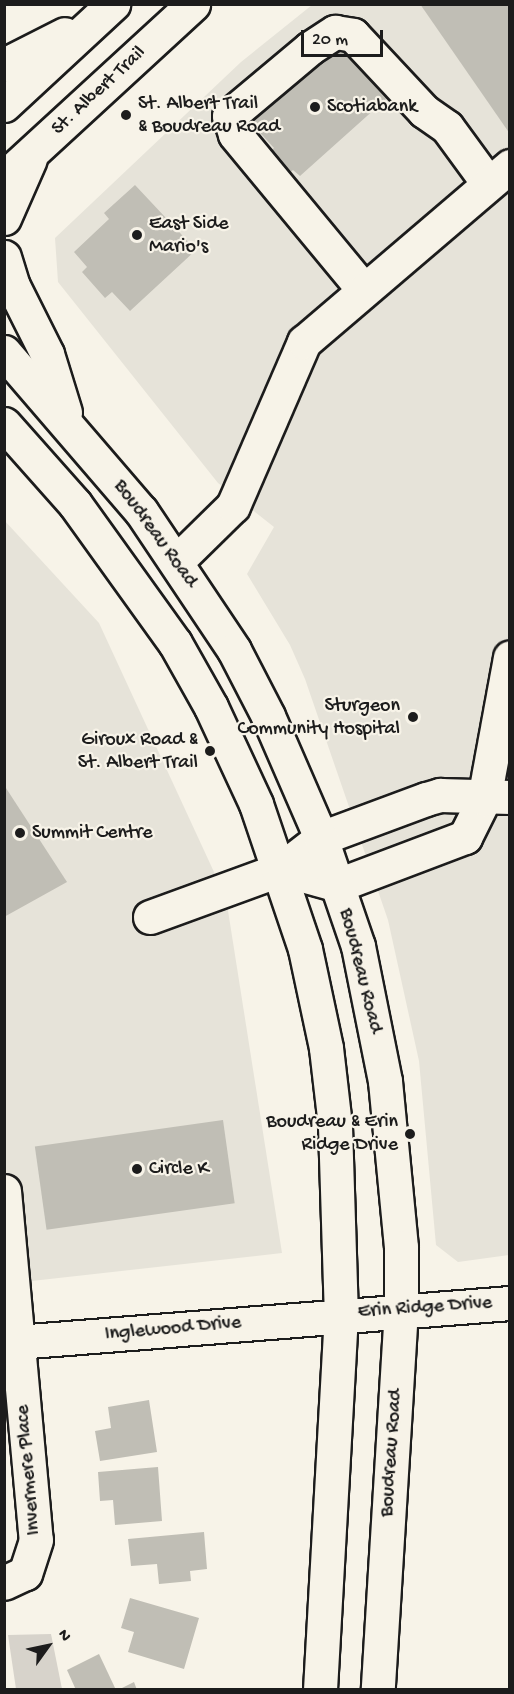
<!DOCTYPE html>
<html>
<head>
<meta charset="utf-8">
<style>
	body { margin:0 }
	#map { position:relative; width:514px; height:1694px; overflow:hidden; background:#f7f3e8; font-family:"Gochi Hand",sans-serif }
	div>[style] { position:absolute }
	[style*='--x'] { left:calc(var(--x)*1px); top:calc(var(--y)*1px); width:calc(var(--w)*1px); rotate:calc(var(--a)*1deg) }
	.built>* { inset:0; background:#e6e3d9 }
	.green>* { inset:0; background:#d7d3cb }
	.building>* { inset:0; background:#c0beb5; transform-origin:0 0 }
	.roads { filter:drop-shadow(2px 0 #1c1c1c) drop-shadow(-2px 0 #1c1c1c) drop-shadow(0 2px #1c1c1c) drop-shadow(0 -2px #1c1c1c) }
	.minor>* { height:33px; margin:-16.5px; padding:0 16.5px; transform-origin:16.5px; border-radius:16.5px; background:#f7f3e8 }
	.major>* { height:33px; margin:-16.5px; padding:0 16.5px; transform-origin:16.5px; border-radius:16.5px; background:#f7f3e8 }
	.dots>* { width:16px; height:16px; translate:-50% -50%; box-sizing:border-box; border:3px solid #f7f3e8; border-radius:50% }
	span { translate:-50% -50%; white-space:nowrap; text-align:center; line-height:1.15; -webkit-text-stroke:4.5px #f7f3e8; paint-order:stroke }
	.street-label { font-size:20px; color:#1c1c1c }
	.poi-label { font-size:20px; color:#1c1c1c }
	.left { translate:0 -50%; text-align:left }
	.right { translate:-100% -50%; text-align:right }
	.frame { position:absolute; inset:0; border:6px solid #1c1c1c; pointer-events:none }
	.north { position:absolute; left:18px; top:1616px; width:60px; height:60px; -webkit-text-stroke:4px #f7f3e8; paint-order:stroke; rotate:57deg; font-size:16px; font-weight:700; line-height:24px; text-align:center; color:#1c1c1c }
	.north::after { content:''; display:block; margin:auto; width:21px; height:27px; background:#1c1c1c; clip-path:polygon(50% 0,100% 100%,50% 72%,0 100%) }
	.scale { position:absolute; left:301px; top:30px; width:82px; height:27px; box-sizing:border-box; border:3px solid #1c1c1c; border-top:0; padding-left:8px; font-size:18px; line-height:21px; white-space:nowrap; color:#1c1c1c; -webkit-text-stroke:4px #f7f3e8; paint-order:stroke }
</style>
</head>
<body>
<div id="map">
	<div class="built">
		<div style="clip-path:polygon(312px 5px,509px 5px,509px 1255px,458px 1262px,436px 1245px,419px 1061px,388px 920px,305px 679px,290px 645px,247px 574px,274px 527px,218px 483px,58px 282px,55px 238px,241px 62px)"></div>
		<div style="clip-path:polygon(4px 520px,99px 623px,226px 898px,282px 1253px,5px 1284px)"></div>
	</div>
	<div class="green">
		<div style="clip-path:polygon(51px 1634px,62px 1689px,16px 1689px,8px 1635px)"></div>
	</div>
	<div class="building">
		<div style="clip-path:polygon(420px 4px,510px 4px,510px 134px)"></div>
		<div style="clip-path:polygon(330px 37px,386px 99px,300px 176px,293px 170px,269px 191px,250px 170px,274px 148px,244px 115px)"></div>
		<div style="clip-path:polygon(135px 185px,196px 250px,130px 311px,112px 292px,105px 298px,82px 272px,87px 267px,74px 252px,109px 219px,104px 213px)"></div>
		<div style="clip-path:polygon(4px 785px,67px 882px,4px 917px)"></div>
		<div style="left:223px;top:1120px;width:84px;height:190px;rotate:82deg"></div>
		<div style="clip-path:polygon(149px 1400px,157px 1452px,100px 1461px,95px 1431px,111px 1428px,108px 1407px)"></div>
		<div style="clip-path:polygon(158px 1467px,162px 1521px,115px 1525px,113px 1500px,100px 1501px,98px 1472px)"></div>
		<div style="clip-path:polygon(204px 1532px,207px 1569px,190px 1571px,191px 1581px,159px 1584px,157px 1564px,131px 1566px,128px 1539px)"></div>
		<div style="clip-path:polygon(130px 1598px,199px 1618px,184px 1669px,128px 1652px,134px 1632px,121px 1628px)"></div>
		<div style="clip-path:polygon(99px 1654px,116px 1690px,76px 1690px,67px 1670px)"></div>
		<div style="clip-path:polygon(134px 1682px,137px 1690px,118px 1690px)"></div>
	</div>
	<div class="roads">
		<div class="minor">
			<div style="--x:363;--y:289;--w:201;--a:-129.6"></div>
			<div style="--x:235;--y:134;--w:19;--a:-108"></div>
			<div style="--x:229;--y:116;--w:106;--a:-40"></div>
			<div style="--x:310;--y:48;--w:30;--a:-33"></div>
			<div style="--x:335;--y:32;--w:18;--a:9"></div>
			<div style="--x:353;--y:35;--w:104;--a:46.9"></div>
			<div style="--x:424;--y:111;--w:28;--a:35"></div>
			<div style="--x:447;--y:127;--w:69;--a:53.8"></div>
			<div style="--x:177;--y:561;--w:78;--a:-44.5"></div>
			<div style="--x:233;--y:506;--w:179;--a:-66.6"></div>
			<div style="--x:304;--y:342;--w:271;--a:-40.5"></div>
			<div style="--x:281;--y:869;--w:59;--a:15.7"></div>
			<div style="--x:338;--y:885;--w:136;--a:-20.7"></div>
			<div style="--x:465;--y:837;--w:42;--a:-63.4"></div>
			<div style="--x:484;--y:799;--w:144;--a:-79.6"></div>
			<div style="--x:150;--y:917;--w:140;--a:-20.1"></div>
			<div style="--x:281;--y:869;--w:51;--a:-37.8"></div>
			<div style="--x:321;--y:838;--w:112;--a:-20.4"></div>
			<div style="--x:426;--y:799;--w:15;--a:-16"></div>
			<div style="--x:440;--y:795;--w:70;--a:1.6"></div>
			<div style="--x:4;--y:1191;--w:350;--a:84.8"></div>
			<div style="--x:36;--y:1540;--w:35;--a:108"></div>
			<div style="--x:25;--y:1573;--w:23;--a:155"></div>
			<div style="--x:4;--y:1343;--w:508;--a:-4.52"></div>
		</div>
		<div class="major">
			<div style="--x:4;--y:65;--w:68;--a:-26.9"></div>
			<div style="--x:4;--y:105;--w:149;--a:-42.8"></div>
			<div style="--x:4;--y:178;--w:257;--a:-42.6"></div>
			<div style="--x:4;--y:218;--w:64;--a:-66.2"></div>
			<div style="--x:4;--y:257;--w:30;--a:73"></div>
			<div style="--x:13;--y:286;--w:76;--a:63.4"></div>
			<div style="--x:47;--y:354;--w:61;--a:72.8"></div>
			<div style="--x:4;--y:352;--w:210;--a:49.3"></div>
			<div style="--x:141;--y:511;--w:167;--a:56.2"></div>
			<div style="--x:234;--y:650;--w:74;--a:62.7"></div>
			<div style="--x:268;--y:716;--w:133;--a:66.5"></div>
			<div style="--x:321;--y:838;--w:114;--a:71.1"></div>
			<div style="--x:358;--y:946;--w:138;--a:78.7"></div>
			<div style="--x:385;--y:1081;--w:167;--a:84.5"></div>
			<div style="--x:401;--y:1247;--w:62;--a:90"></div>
			<div style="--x:401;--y:1309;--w:382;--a:93.5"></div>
			<div style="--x:4;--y:424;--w:107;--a:48.4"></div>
			<div style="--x:75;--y:504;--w:171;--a:54.3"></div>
			<div style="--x:175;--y:643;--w:73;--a:60.6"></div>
			<div style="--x:211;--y:707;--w:107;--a:65.1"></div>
			<div style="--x:256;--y:804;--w:153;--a:71.3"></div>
			<div style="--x:305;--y:949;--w:101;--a:78"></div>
			<div style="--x:326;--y:1048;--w:79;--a:83.4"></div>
			<div style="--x:335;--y:1126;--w:188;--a:88.2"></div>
			<div style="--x:341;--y:1314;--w:377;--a:93.2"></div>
		</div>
	</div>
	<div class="dots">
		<div style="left:315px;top:107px;background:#1c1c1c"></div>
		<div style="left:126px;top:115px;background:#1c1c1c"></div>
		<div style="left:137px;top:235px;background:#1c1c1c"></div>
		<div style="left:413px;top:717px;background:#1c1c1c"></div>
		<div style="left:210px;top:751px;background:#1c1c1c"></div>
		<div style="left:20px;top:833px;background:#1c1c1c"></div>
		<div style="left:410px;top:1134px;background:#1c1c1c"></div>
		<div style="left:137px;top:1169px;background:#1c1c1c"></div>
	</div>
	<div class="street-label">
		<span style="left:99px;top:91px;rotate:-43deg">St. Albert Trail</span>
		<span style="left:155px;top:534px;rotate:54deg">Boudreau Road</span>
		<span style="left:360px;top:971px;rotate:76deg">Boudreau Road</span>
		<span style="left:425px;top:1308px;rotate:-4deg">Erin Ridge Drive</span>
		<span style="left:173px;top:1329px;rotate:-5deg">Inglewood Drive</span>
		<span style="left:392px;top:1453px;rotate:-86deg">Boudreau Road</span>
		<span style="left:29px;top:1470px;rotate:-95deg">Invermere Place</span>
	</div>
	<div class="poi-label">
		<span class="left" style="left:138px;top:116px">St. Albert Trail<br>&amp; Boudreau Road</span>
		<span class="left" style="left:327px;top:107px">Scotiabank</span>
		<span class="left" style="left:149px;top:236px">East Side<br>Mario's</span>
		<span class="right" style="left:400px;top:718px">Sturgeon<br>Community Hospital</span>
		<span class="right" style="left:198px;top:752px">Giroux Road &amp;<br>St. Albert Trail</span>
		<span class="left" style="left:32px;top:833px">Summit Centre</span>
		<span class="right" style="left:398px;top:1134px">Boudreau &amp; Erin<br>Ridge Drive</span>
		<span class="left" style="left:149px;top:1169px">Circle K</span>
	</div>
	<div class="frame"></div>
	<div class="north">N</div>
	<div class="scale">20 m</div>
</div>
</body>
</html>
